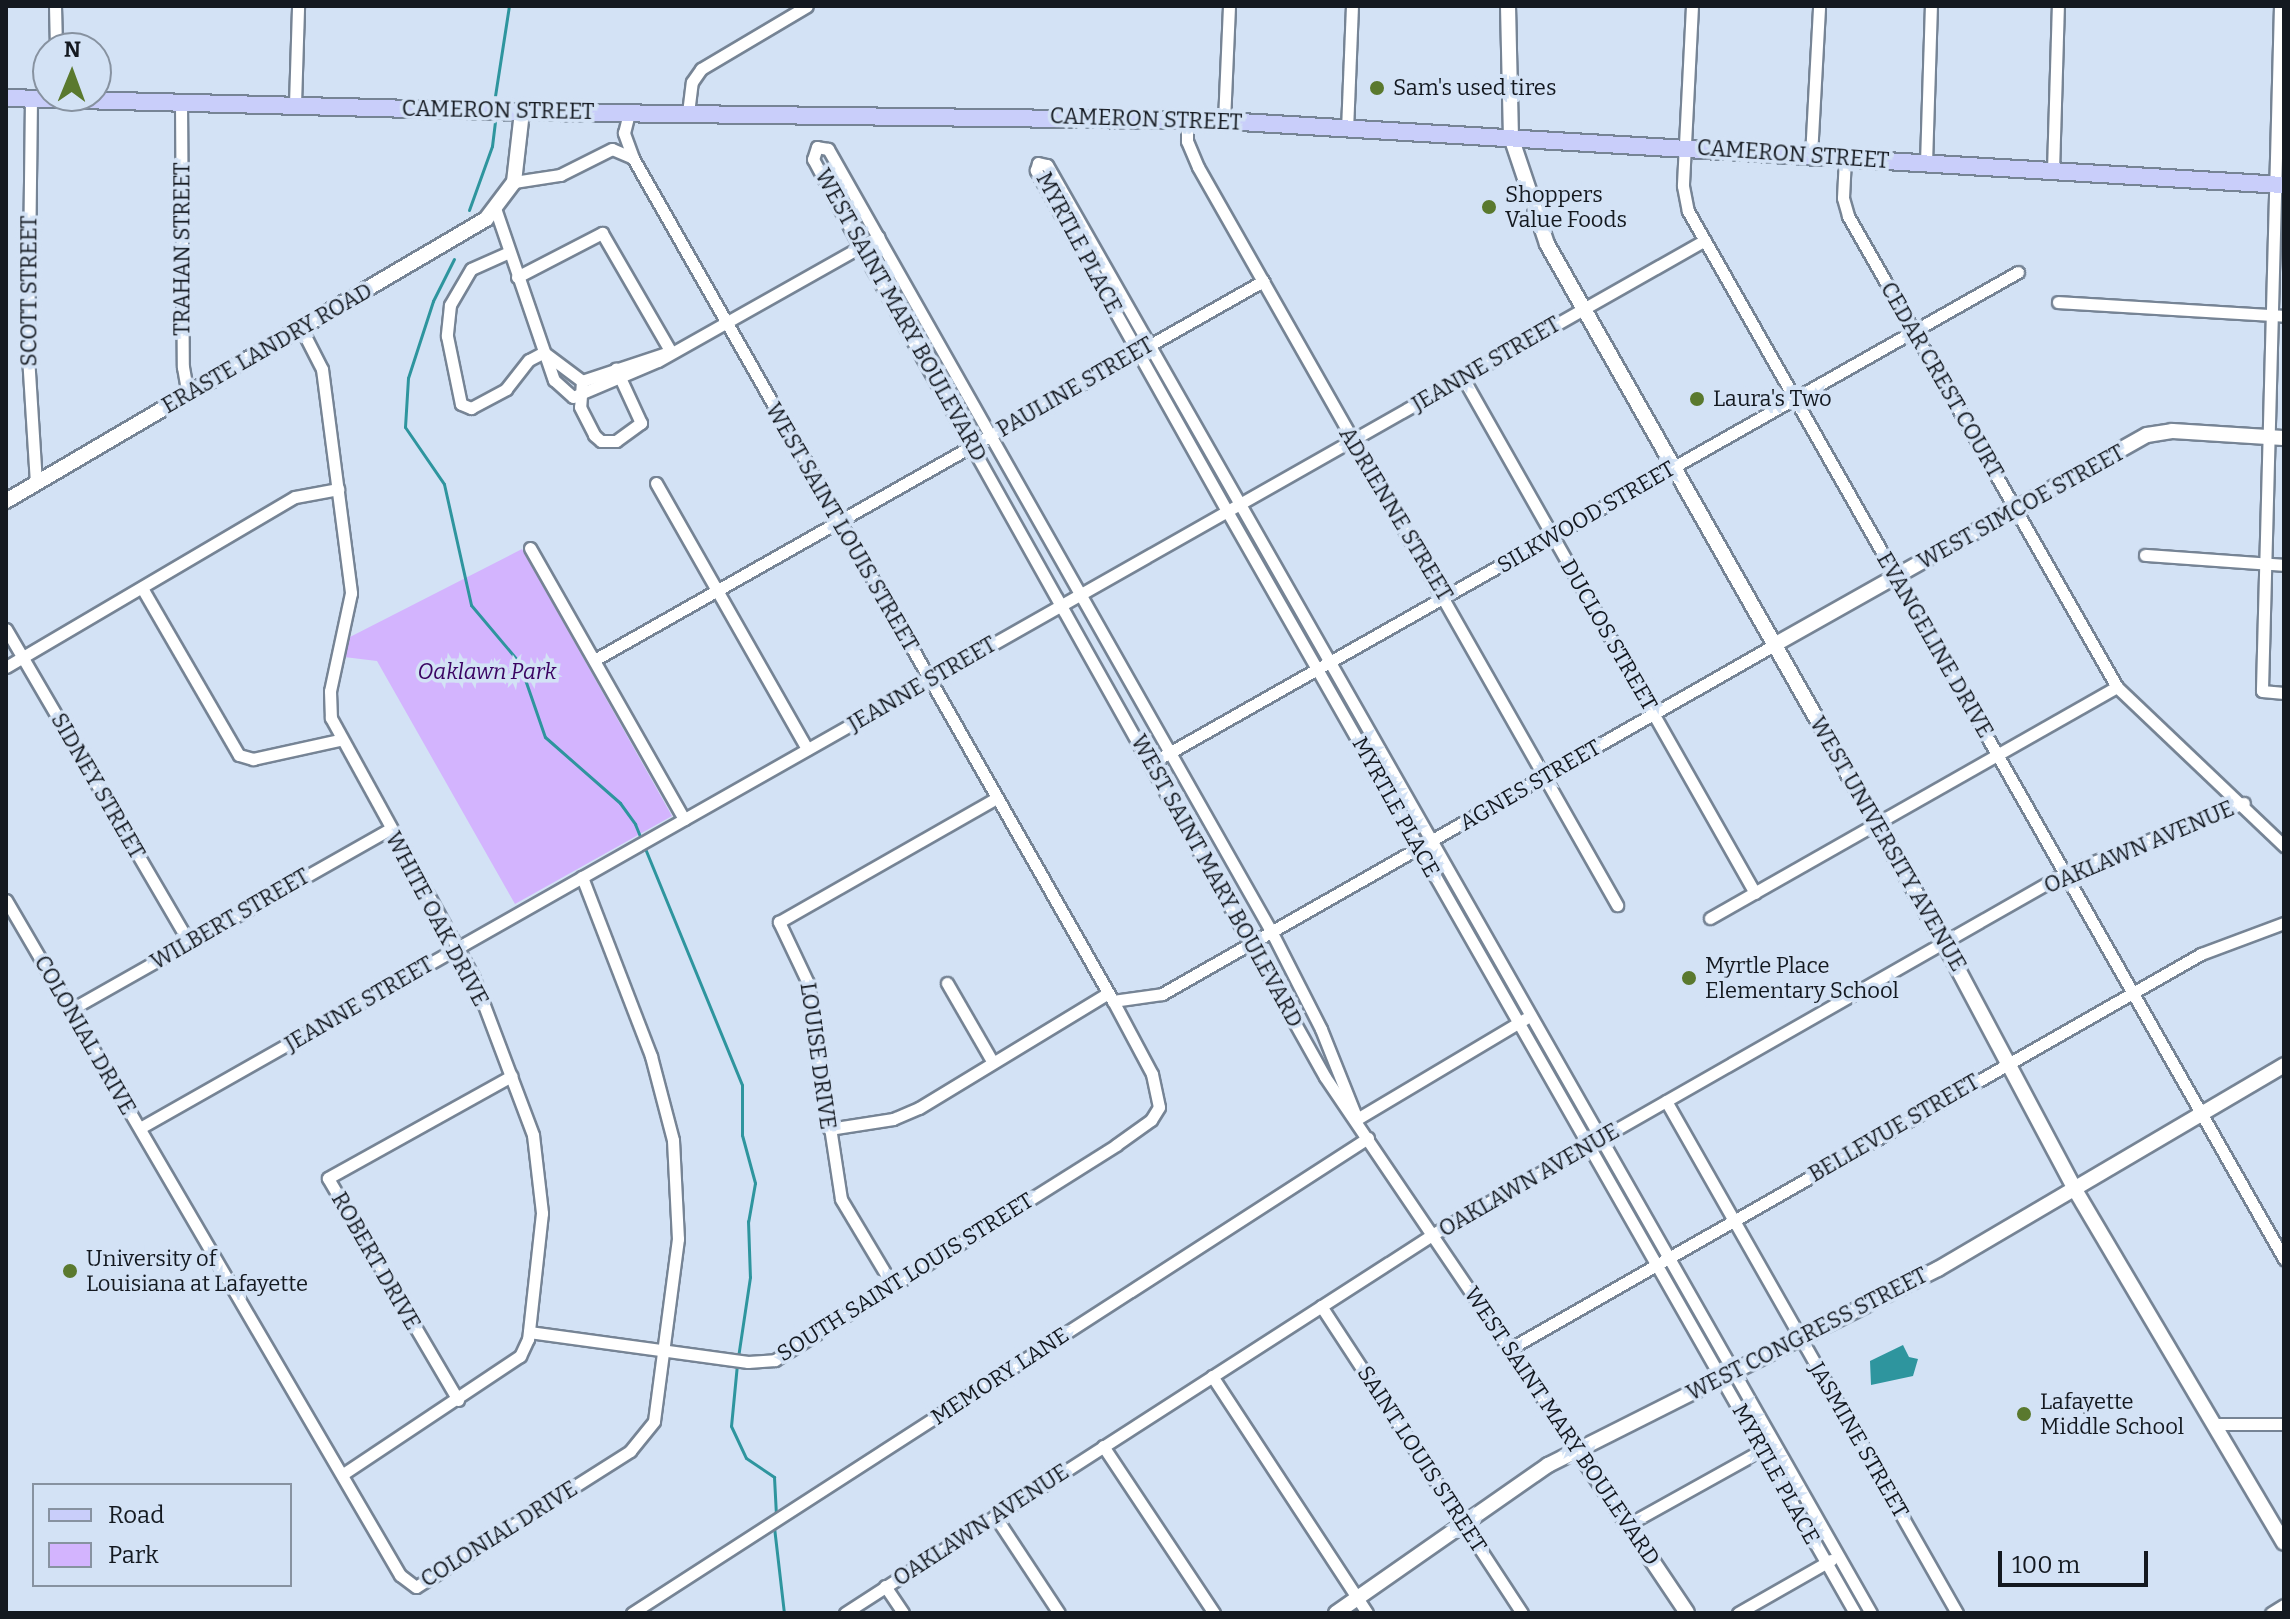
<!DOCTYPE html>
<html>
<head>
<meta charset="utf-8">
<style>
	body { margin:0 }
	#map { position:relative; width:2290px; height:1619px; overflow:hidden; background:#d3e2f5; font-family:Bitter,serif }
	div>[style] { position:absolute }
	[style*='--x'] { left:calc(var(--x)*1px); top:calc(var(--y)*1px); width:calc(var(--w)*1px); rotate:calc(var(--a)*1deg) }
	.green>* { inset:0; background:#d3b4fe }
	.water>* { inset:0; background:#2e959e }
	.stream>* { height:3px; margin:-1.5px; padding:0 1.5px; transform-origin:1.5px; border-radius:1.5px; background:#2e959e }
	.roads { filter:drop-shadow(2px 0 #768495) drop-shadow(-2px 0 #768495) drop-shadow(0 2px #768495) drop-shadow(0 -2px #768495) }
	.street>* { height:11px; margin:-5.5px; padding:0 5.5px; transform-origin:5.5px; border-radius:5.5px; background:#fff }
	.secondary>* { height:14px; margin:-7px; padding:0 7px; transform-origin:7px; border-radius:7px; background:#fff }
	.primary>* { height:16px; margin:-8px; padding:0 8px; transform-origin:8px; border-radius:8px; background:#c9cefa }
	.dots>* { width:22px; height:22px; translate:-50% -50%; box-sizing:border-box; border:4px solid #d3e2f5; border-radius:50% }
	span { translate:-50% -50%; white-space:nowrap; text-align:center; line-height:1.15; -webkit-text-stroke:7px #d3e2f5; paint-order:stroke }
	.poi-label { font-size:22px; color:#141920 }
	.left { translate:0 -50%; text-align:left }
	.street-label { font-size:22px; color:#141920 }
	.park-label { font-size:22px; color:#3b0463; font-style:italic }
	.frame { position:absolute; inset:0; border:8px solid #141920; pointer-events:none }
	.legend { position:absolute; left:32px; top:1483px; width:260px; height:104px; box-sizing:border-box; background:#d3e2f5; border:2px solid #8792a0; margin:0; padding:10px 14px; list-style:none; font-size:24px; color:#141920 }
	.legend li { display:flex; align-items:center; gap:16px; height:40px }
	.legend b { width:40px; border:2px solid #8792a0 }
	.north { position:absolute; left:32px; top:32px; width:80px; height:80px; box-sizing:border-box; background:#d3e2f5; border:2px solid #8792a0; border-radius:50%; rotate:1deg; font-size:22px; font-weight:700; line-height:32px; text-align:center; color:#141920 }
	.north::after { content:''; display:block; margin:auto; width:28px; height:36px; background:#5a792e; clip-path:polygon(50% 0,100% 100%,50% 72%,0 100%) }
	.scale { position:absolute; left:1998px; top:1551px; width:150px; height:36px; box-sizing:border-box; border:4px solid #141920; border-top:0; padding-left:10px; font-size:24px; line-height:28px; white-space:nowrap; color:#141920; -webkit-text-stroke:6px #d3e2f5; paint-order:stroke }
</style>
</head>
<body>
<div id="map">
	<div class="green">
		<div style="clip-path:polygon(522px 549px,672px 816px,515px 904px,377px 661px,344px 657px,346px 639px)"></div>
	</div>
	<div class="water">
		<div style="clip-path:polygon(1903px 1345px,1909px 1357px,1918px 1359px,1913px 1376px,1871px 1385px,1870px 1361px)"></div>
	</div>
	<div class="stream">
		<div style="--x:495;--y:96;--w:91;--a:-81.2"></div>
		<div style="--x:469;--y:210;--w:68;--a:-70.2"></div>
		<div style="--x:492;--y:146;--w:24;--a:-83"></div>
		<div style="--x:454;--y:259;--w:47;--a:116.6"></div>
		<div style="--x:433;--y:301;--w:81;--a:108"></div>
		<div style="--x:408;--y:378;--w:49;--a:93.5"></div>
		<div style="--x:405;--y:427;--w:69;--a:55.6"></div>
		<div style="--x:444;--y:484;--w:124;--a:77.4"></div>
		<div style="--x:471;--y:605;--w:75;--a:49.9"></div>
		<div style="--x:519;--y:662;--w:79;--a:70.9"></div>
		<div style="--x:545;--y:737;--w:100;--a:41.3"></div>
		<div style="--x:620;--y:803;--w:26;--a:54"></div>
		<div style="--x:635;--y:824;--w:282;--a:67.7"></div>
		<div style="--x:742;--y:1085;--w:50;--a:90"></div>
		<div style="--x:742;--y:1135;--w:50;--a:74.8"></div>
		<div style="--x:755;--y:1183;--w:39;--a:100"></div>
		<div style="--x:748;--y:1221;--w:56;--a:88"></div>
		<div style="--x:750;--y:1277;--w:81;--a:98.5"></div>
		<div style="--x:737;--y:1364;--w:62;--a:95.5"></div>
		<div style="--x:731;--y:1426;--w:35;--a:65"></div>
		<div style="--x:746;--y:1458;--w:34;--a:34"></div>
		<div style="--x:774;--y:1477;--w:39;--a:87"></div>
		<div style="--x:774;--y:1527;--w:87;--a:83.4"></div>
	</div>
	<div class="roads">
		<div class="street">
			<div style="--x:55;--y:6;--w:42;--a:88.6"></div>
			<div style="--x:1692;--y:6;--w:180;--a:92.9"></div>
			<div style="--x:1683;--y:186;--w:25;--a:79"></div>
			<div style="--x:1688;--y:211;--w:1206;--a:60.37"></div>
			<div style="--x:2280;--y:6;--w:685;--a:91.51"></div>
			<div style="--x:2262;--y:691;--w:22;--a:5"></div>
			<div style="--x:31;--y:99;--w:257;--a:90.7"></div>
			<div style="--x:28;--y:356;--w:127;--a:86.4"></div>
			<div style="--x:181;--y:102;--w:265;--a:89.6"></div>
			<div style="--x:183;--y:367;--w:28;--a:80"></div>
			<div style="--x:295;--y:104;--w:98;--a:-88.2"></div>
			<div style="--x:688;--y:113;--w:31;--a:-83"></div>
			<div style="--x:692;--y:82;--w:16;--a:-55"></div>
			<div style="--x:701;--y:69;--w:123;--a:-30.7"></div>
			<div style="--x:1187;--y:120;--w:21;--a:90"></div>
			<div style="--x:1187;--y:141;--w:28;--a:67"></div>
			<div style="--x:1198;--y:167;--w:849;--a:60.41"></div>
			<div style="--x:1224;--y:121;--w:115;--a:-87.5"></div>
			<div style="--x:1347;--y:130;--w:124;--a:-87.7"></div>
			<div style="--x:1811;--y:156;--w:150;--a:-86.9"></div>
			<div style="--x:1845;--y:158;--w:40;--a:92.9"></div>
			<div style="--x:1843;--y:198;--w:19;--a:74"></div>
			<div style="--x:1848;--y:216;--w:542;--a:60.27"></div>
			<div style="--x:2117;--y:687;--w:231;--a:43.6"></div>
			<div style="--x:1926;--y:163;--w:157;--a:-88.2"></div>
			<div style="--x:2053;--y:171;--w:165;--a:-88.3"></div>
			<div style="--x:514;--y:182;--w:47;--a:-8.7"></div>
			<div style="--x:560;--y:175;--w:58;--a:-26.6"></div>
			<div style="--x:612;--y:149;--w:23;--a:23"></div>
			<div style="--x:496;--y:211;--w:179;--a:71.1"></div>
			<div style="--x:554;--y:380;--w:25;--a:42"></div>
			<div style="--x:573;--y:397;--w:92;--a:-23"></div>
			<div style="--x:658;--y:361;--w:253;--a:-29.4"></div>
			<div style="--x:507;--y:253;--w:39;--a:156"></div>
			<div style="--x:471;--y:269;--w:42;--a:120.3"></div>
			<div style="--x:450;--y:305;--w:31;--a:96"></div>
			<div style="--x:447;--y:336;--w:69;--a:78.4"></div>
			<div style="--x:461;--y:404;--w:11;--a:22"></div>
			<div style="--x:471;--y:408;--w:40;--a:-28"></div>
			<div style="--x:506;--y:389;--w:37;--a:-52"></div>
			<div style="--x:529;--y:360;--w:17;--a:-28"></div>
			<div style="--x:517;--y:277;--w:96;--a:-27.4"></div>
			<div style="--x:602;--y:233;--w:138;--a:59.9"></div>
			<div style="--x:2058;--y:302;--w:226;--a:3.5"></div>
			<div style="--x:301;--y:328;--w:46;--a:62.9"></div>
			<div style="--x:322;--y:369;--w:226;--a:82.6"></div>
			<div style="--x:351;--y:593;--w:100;--a:102.1"></div>
			<div style="--x:330;--y:691;--w:27;--a:88"></div>
			<div style="--x:331;--y:718;--w:294;--a:61.2"></div>
			<div style="--x:473;--y:976;--w:170;--a:69.3"></div>
			<div style="--x:533;--y:1135;--w:79;--a:83.4"></div>
			<div style="--x:542;--y:1213;--w:127;--a:96.3"></div>
			<div style="--x:528;--y:1339;--w:19;--a:115"></div>
			<div style="--x:520;--y:1356;--w:213;--a:146.3"></div>
			<div style="--x:546;--y:354;--w:45;--a:36.9"></div>
			<div style="--x:582;--y:381;--w:89;--a:-18.4"></div>
			<div style="--x:1463;--y:378;--w:592;--a:60.45"></div>
			<div style="--x:582;--y:381;--w:26;--a:94"></div>
			<div style="--x:580;--y:407;--w:31;--a:63"></div>
			<div style="--x:594;--y:435;--w:9;--a:41"></div>
			<div style="--x:601;--y:441;--w:15;--a:0"></div>
			<div style="--x:616;--y:441;--w:31;--a:-36"></div>
			<div style="--x:641;--y:423;--w:60;--a:-114.8"></div>
			<div style="--x:656;--y:483;--w:306;--a:60.4"></div>
			<div style="--x:530;--y:548;--w:312;--a:60.4"></div>
			<div style="--x:2145;--y:555;--w:139;--a:4.1"></div>
			<div style="--x:142;--y:588;--w:193;--a:59.9"></div>
			<div style="--x:239;--y:755;--w:15;--a:16"></div>
			<div style="--x:253;--y:759;--w:88;--a:-12.5"></div>
			<div style="--x:6;--y:629;--w:363;--a:59.7"></div>
			<div style="--x:596;--y:659;--w:767;--a:-29.54"></div>
			<div style="--x:6;--y:667;--w:335;--a:-30.5"></div>
			<div style="--x:295;--y:497;--w:44;--a:-10.5"></div>
			<div style="--x:1153;--y:762;--w:994;--a:-29.53"></div>
			<div style="--x:6;--y:900;--w:782;--a:59.73"></div>
			<div style="--x:400;--y:1575;--w:20;--a:37"></div>
			<div style="--x:416;--y:1587;--w:254;--a:-32.4"></div>
			<div style="--x:630;--y:1451;--w:38;--a:-51"></div>
			<div style="--x:654;--y:1421;--w:184;--a:-82.5"></div>
			<div style="--x:678;--y:1239;--w:99;--a:-92.9"></div>
			<div style="--x:673;--y:1140;--w:87;--a:-104.7"></div>
			<div style="--x:651;--y:1056;--w:192;--a:-111.1"></div>
			<div style="--x:1710;--y:918;--w:468;--a:-29.6"></div>
			<div style="--x:947;--y:983;--w:90;--a:60"></div>
			<div style="--x:1113;--y:1001;--w:49;--a:-8.1"></div>
			<div style="--x:1162;--y:994;--w:705;--a:-29.69"></div>
			<div style="--x:70;--y:1010;--w:368;--a:-29.5"></div>
			<div style="--x:1666;--y:1101;--w:589;--a:60.39"></div>
			<div style="--x:1357;--y:1119;--w:97;--a:-111.8"></div>
			<div style="--x:1321;--y:1029;--w:110;--a:-117"></div>
			<div style="--x:1271;--y:931;--w:899;--a:-119.53"></div>
			<div style="--x:828;--y:149;--w:11;--a:-170"></div>
			<div style="--x:817;--y:147;--w:13;--a:108"></div>
			<div style="--x:813;--y:159;--w:100;--a:61.9"></div>
			<div style="--x:860;--y:247;--w:951;--a:60.74"></div>
			<div style="--x:1325;--y:1077;--w:449;--a:55.9"></div>
			<div style="--x:1357;--y:1119;--w:196;--a:-30.8"></div>
			<div style="--x:140;--y:1128;--w:1799;--a:-29.57"></div>
			<div style="--x:829;--y:1129;--w:65;--a:-8.9"></div>
			<div style="--x:893;--y:1119;--w:28;--a:-23"></div>
			<div style="--x:919;--y:1108;--w:221;--a:-31.3"></div>
			<div style="--x:893;--y:1286;--w:101;--a:-120.9"></div>
			<div style="--x:841;--y:1199;--w:219;--a:-98.7"></div>
			<div style="--x:808;--y:983;--w:68;--a:-115.4"></div>
			<div style="--x:779;--y:922;--w:250;--a:-29.7"></div>
			<div style="--x:1321;--y:1306;--w:367;--a:56.8"></div>
			<div style="--x:529;--y:1332;--w:221;--a:7.8"></div>
			<div style="--x:748;--y:1362;--w:27;--a:-4"></div>
			<div style="--x:775;--y:1360;--w:403;--a:-32.2"></div>
			<div style="--x:1116;--y:1145;--w:43;--a:-35.5"></div>
			<div style="--x:1151;--y:1120;--w:15;--a:-58"></div>
			<div style="--x:1159;--y:1107;--w:34;--a:-102"></div>
			<div style="--x:1152;--y:1074;--w:83;--a:-118.1"></div>
			<div style="--x:1113;--y:1001;--w:970;--a:-119.66"></div>
			<div style="--x:633;--y:158;--w:27;--a:-110"></div>
			<div style="--x:624;--y:133;--w:21;--a:-76"></div>
			<div style="--x:1511;--y:1348;--w:795;--a:-29.73"></div>
			<div style="--x:2201;--y:954;--w:89;--a:-20.5"></div>
			<div style="--x:1212;--y:1376;--w:283;--a:56.8"></div>
			<div style="--x:458;--y:1400;--w:257;--a:-120.4"></div>
			<div style="--x:328;--y:1178;--w:210;--a:-29.1"></div>
			<div style="--x:2218;--y:1424;--w:66;--a:0"></div>
			<div style="--x:1103;--y:1446;--w:201;--a:56.4"></div>
			<div style="--x:995;--y:1516;--w:116;--a:56.6"></div>
			<div style="--x:1627;--y:1525;--w:160;--a:-29.1"></div>
			<div style="--x:885;--y:1586;--w:32;--a:56"></div>
			<div style="--x:632;--y:1613;--w:876;--a:-32.84"></div>
			<div style="--x:845;--y:1613;--w:702;--a:-32.78"></div>
			<div style="--x:1435;--y:1233;--w:726;--a:-29.74"></div>
			<div style="--x:2065;--y:873;--w:192;--a:-21.4"></div>
			<div style="--x:1738;--y:1613;--w:107;--a:-29.7"></div>
			<div style="--x:1855;--y:1613;--w:1268;--a:-119.68"></div>
			<div style="--x:1227;--y:511;--w:391;--a:-119.3"></div>
			<div style="--x:1036;--y:170;--w:7;--a:-74"></div>
			<div style="--x:1038;--y:163;--w:9;--a:13"></div>
			<div style="--x:1047;--y:165;--w:1666;--a:60.36"></div>
			<div style="--x:2271;--y:1613;--w:15;--a:-32"></div>
		</div>
		<div class="secondary">
			<div style="--x:1508;--y:6;--w:131;--a:88.7"></div>
			<div style="--x:1511;--y:137;--w:113;--a:71.4"></div>
			<div style="--x:1547;--y:244;--w:804;--a:60.41"></div>
			<div style="--x:1944;--y:943;--w:277;--a:62"></div>
			<div style="--x:2074;--y:1188;--w:412;--a:59.4"></div>
			<div style="--x:6;--y:501;--w:557;--a:-30.43"></div>
			<div style="--x:486;--y:219;--w:46;--a:-52.9"></div>
			<div style="--x:514;--y:182;--w:70;--a:-83.5"></div>
			<div style="--x:1774;--y:645;--w:428;--a:-29.4"></div>
			<div style="--x:2147;--y:435;--w:25;--a:-9"></div>
			<div style="--x:2172;--y:431;--w:112;--a:3.6"></div>
			<div style="--x:1577;--y:1449;--w:197;--a:56.1"></div>
			<div style="--x:1336;--y:1613;--w:259;--a:-34.9"></div>
			<div style="--x:1548;--y:1465;--w:436;--a:-26.7"></div>
			<div style="--x:1938;--y:1269;--w:402;--a:-30.5"></div>
		</div>
		<div class="primary">
			<div style="--x:6;--y:98;--w:516;--a:1.55"></div>
			<div style="--x:522;--y:112;--w:702;--a:0.73"></div>
			<div style="--x:1224;--y:121;--w:1062;--a:3.46"></div>
		</div>
	</div>
	<div class="dots">
		<div style="left:1377px;top:88px;background:#5a792e"></div>
		<div style="left:1489px;top:207px;background:#5a792e"></div>
		<div style="left:1697px;top:399px;background:#5a792e"></div>
		<div style="left:1689px;top:978px;background:#5a792e"></div>
		<div style="left:70px;top:1271px;background:#5a792e"></div>
		<div style="left:2024px;top:1414px;background:#5a792e"></div>
	</div>
	<div class="poi-label">
		<span class="left" style="left:1393px;top:88px">Sam's used tires</span>
		<span class="left" style="left:1505px;top:207px">Shoppers<br>Value Foods</span>
		<span class="left" style="left:1713px;top:399px">Laura's Two</span>
		<span class="left" style="left:1705px;top:978px">Myrtle Place<br>Elementary School</span>
		<span class="left" style="left:86px;top:1271px">University of<br>Louisiana at Lafayette</span>
		<span class="left" style="left:2040px;top:1414px">Lafayette<br>Middle School</span>
	</div>
	<div class="street-label">
		<span style="left:498px;top:110px;rotate:1deg">CAMERON STREET</span>
		<span style="left:1146px;top:119px;rotate:2deg">CAMERON STREET</span>
		<span style="left:1793px;top:154px;rotate:4deg">CAMERON STREET</span>
		<span style="left:1079px;top:243px;rotate:62deg">MYRTLE PLACE</span>
		<span style="left:182px;top:249px;rotate:-90deg">TRAHAN STREET</span>
		<span style="left:29px;top:291px;rotate:-90deg">SCOTT STREET</span>
		<span style="left:901px;top:315px;rotate:61deg">WEST SAINT MARY BOULEVARD</span>
		<span style="left:267px;top:348px;rotate:-30deg">ERASTE LANDRY ROAD</span>
		<span style="left:1486px;top:364px;rotate:-30deg">JEANNE STREET</span>
		<span style="left:1942px;top:380px;rotate:60deg">CEDAR CREST COURT</span>
		<span style="left:1075px;top:387px;rotate:-30deg">PAULINE STREET</span>
		<span style="left:2021px;top:507px;rotate:-29deg">WEST SIMCOE STREET</span>
		<span style="left:1396px;top:514px;rotate:59deg">ADRIENNE STREET</span>
		<span style="left:1586px;top:517px;rotate:-30deg">SILKWOOD STREET</span>
		<span style="left:842px;top:527px;rotate:60deg">WEST SAINT LOUIS STREET</span>
		<span style="left:1609px;top:635px;rotate:60deg">DUCLOS STREET</span>
		<span style="left:1935px;top:645px;rotate:60deg">EVANGELINE DRIVE</span>
		<span style="left:922px;top:684px;rotate:-30deg">JEANNE STREET</span>
		<span style="left:1530px;top:785px;rotate:-30deg">AGNES STREET</span>
		<span style="left:98px;top:786px;rotate:60deg">SIDNEY STREET</span>
		<span style="left:1396px;top:807px;rotate:61deg">MYRTLE PLACE</span>
		<span style="left:1888px;top:844px;rotate:60deg">WEST UNIVERSITY AVENUE</span>
		<span style="left:2139px;top:847px;rotate:-23deg">OAKLAWN AVENUE</span>
		<span style="left:1217px;top:881px;rotate:61deg">WEST SAINT MARY BOULEVARD</span>
		<span style="left:230px;top:919px;rotate:-30deg">WILBERT STREET</span>
		<span style="left:437px;top:919px;rotate:62deg">WHITE OAK DRIVE</span>
		<span style="left:359px;top:1004px;rotate:-30deg">JEANNE STREET</span>
		<span style="left:85px;top:1035px;rotate:60deg">COLONIAL DRIVE</span>
		<span style="left:818px;top:1056px;rotate:82deg">LOUISE DRIVE</span>
		<span style="left:1894px;top:1128px;rotate:-30deg">BELLEVUE STREET</span>
		<span style="left:1529px;top:1180px;rotate:-30deg">OAKLAWN AVENUE</span>
		<span style="left:376px;top:1261px;rotate:60deg">ROBERT DRIVE</span>
		<span style="left:905px;top:1277px;rotate:-32deg">SOUTH SAINT LOUIS STREET</span>
		<span style="left:1807px;top:1334px;rotate:-27deg">WEST CONGRESS STREET</span>
		<span style="left:1000px;top:1376px;rotate:-33deg">MEMORY LANE</span>
		<span style="left:1562px;top:1426px;rotate:56deg">WEST SAINT MARY BOULEVARD</span>
		<span style="left:1859px;top:1440px;rotate:60deg">JASMINE STREET</span>
		<span style="left:1422px;top:1459px;rotate:57deg">SAINT LOUIS STREET</span>
		<span style="left:1776px;top:1474px;rotate:61deg">MYRTLE PLACE</span>
		<span style="left:981px;top:1525px;rotate:-33deg">OAKLAWN AVENUE</span>
		<span style="left:499px;top:1534px;rotate:-32deg">COLONIAL DRIVE</span>
	</div>
	<div class="park-label">
		<span style="left:487px;top:672px">Oaklawn Park</span>
	</div>
	<div class="frame"></div>
	<ul class="legend">
	<li><b style="height:10px;background:#c9cefa"></b>Road</li>
	<li><b style="height:22px;background:#d3b4fe"></b>Park</li>
	</ul>
	<div class="north">N</div>
	<div class="scale">100 m</div>
</div>
</body>
</html>
